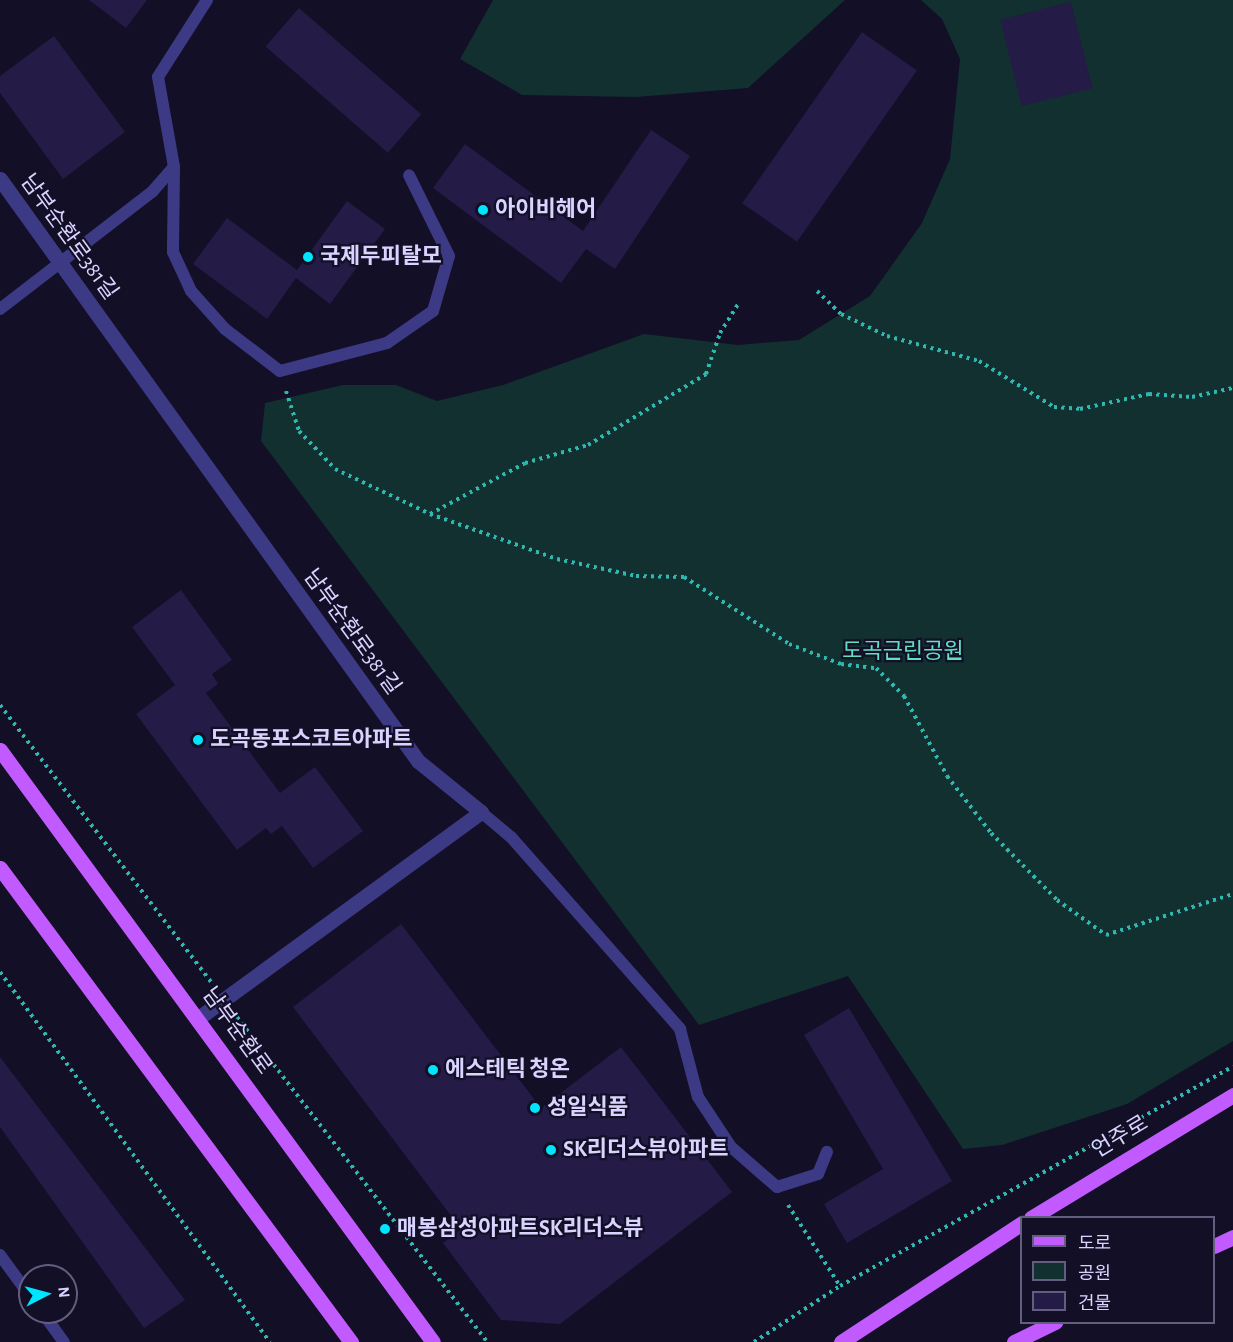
<!DOCTYPE html>
<html>
<head>
<meta charset="utf-8">
<style>
	body { margin:0 }
	#map { position:relative; width:1233px; height:1342px; overflow:hidden; background:#130f26; font-family:"Alegreya Sans","Noto Sans KR",sans-serif }
	div>[style] { position:absolute }
	[style*='--x'] { left:calc(var(--x)*1px); top:calc(var(--y)*1px); width:calc(var(--w)*1px); rotate:calc(var(--a)*1deg) }
	.green>* { inset:0; background:#12302f }
	.building>* { inset:0; background:#241b47; transform-origin:0 0 }
	.path>* { height:4px; margin-top:-2px; transform-origin:0; background:repeating-linear-gradient(90deg,#2fb8b0 0 3px,transparent 0 7.5px) }
	.lane>* { height:12px; margin:-6px; padding:0 6px; transform-origin:6px; border-radius:6px; background:#3d3a85 }
	.street>* { height:15px; margin:-7.5px; padding:0 7.5px; transform-origin:7.5px; border-radius:7.5px; background:#3d3a85 }
	.primary>* { height:15px; margin:-7.5px; padding:0 7.5px; transform-origin:7.5px; border-radius:7.5px; background:#c25bff }
	.dots>* { width:16px; height:16px; translate:-50% -50%; box-sizing:border-box; border:3px solid #130f26; border-radius:50% }
	span { translate:-50% -50%; white-space:nowrap; text-align:center; line-height:1.15; -webkit-text-stroke:4.5px #130f26; paint-order:stroke }
	.poi-label { font-size:22px; color:#d9d4ff; font-weight:700 }
	.left { translate:0 -50%; text-align:left }
	.street-label { font-size:22px; color:#d9d4ff }
	.park-label { font-size:22px; color:#5fe0c0 }
	.legend { position:absolute; left:1020px; top:1216px; width:195px; height:108px; box-sizing:border-box; background:#130f26; border:2px solid #625e7d; margin:0; padding:8px 10px; list-style:none; font-size:18px; color:#d9d4ff }
	.legend li { display:flex; align-items:center; gap:12px; height:30px }
	.legend b { width:30px; border:2px solid #625e7d }
	.north { position:absolute; left:18px; top:1264px; width:60px; height:60px; box-sizing:border-box; background:#130f26; border:2px solid #625e7d; border-radius:50%; rotate:84deg; font-size:16px; font-weight:700; line-height:24px; text-align:center; color:#d9d4ff }
	.north::after { content:''; display:block; margin:auto; width:21px; height:27px; background:#00e5ff; clip-path:polygon(50% 0,100% 100%,50% 72%,0 100%) }
</style>
</head>
<body>
<div id="map">
	<div class="green">
		<div style="clip-path:polygon(493px 0,845px 0,748px 88px,636px 97px,522px 95px,460px 59px)"></div>
		<div style="clip-path:polygon(921px 0,1233px 0,1233px 1041px,1127px 1104px,1002px 1145px,963px 1149px,848px 976px,699px 1025px,261px 441px,265px 403px,343px 385px,396px 385px,437px 401px,503px 385px,644px 334px,738px 345px,799px 340px,870px 296px,922px 223px,950px 159px,960px 59px,942px 19px)"></div>
	</div>
	<div class="building">
		<div style="clip-path:polygon(89px 0,147px 0,126px 28px)"></div>
		<div style="left:1071px;top:2px;width:89px;height:73px;rotate:76deg"></div>
		<div style="left:299px;top:8px;width:162px;height:51px;rotate:41deg"></div>
		<div style="left:862px;top:32px;width:67px;height:209px;rotate:35deg"></div>
		<div style="clip-path:polygon(54px 36px,125px 132px,63px 179px,0 93px,0 76px)"></div>
		<div style="clip-path:polygon(651px 130px,690px 156px,615px 269px,586px 249px,561px 283px,433px 188px,465px 144px,583px 231px)"></div>
		<div style="clip-path:polygon(347px 201px,385px 229px,330px 304px,296px 278px,267px 319px,193px 264px,227px 218px,297px 270px)"></div>
		<div style="clip-path:polygon(181px 590px,232px 660px,212px 674px,218px 684px,206px 693px,280px 793px,315px 767px,363px 831px,313px 868px,282px 826px,271px 834px,266px 828px,237px 850px,136px 714px,175px 685px,132px 627px)"></div>
		<div style="clip-path:polygon(401px 924px,541px 1108px,621px 1047px,732px 1192px,560px 1324px,501px 1320px,443px 1243px,461px 1229px,293px 1007px)"></div>
		<div style="clip-path:polygon(849px 1008px,952px 1181px,847px 1243px,824px 1204px,883px 1169px,804px 1035px)"></div>
		<div style="clip-path:polygon(0 1057px,185px 1300px,144px 1328px,0 1127px)"></div>
	</div>
	<div class="path">
		<div style="--x:817;--y:291;--w:33;--a:44"></div>
		<div style="--x:841;--y:314;--w:51;--a:25.6"></div>
		<div style="--x:887;--y:336;--w:95;--a:15.2"></div>
		<div style="--x:979;--y:361;--w:88;--a:31.5"></div>
		<div style="--x:1054;--y:407;--w:26;--a:4"></div>
		<div style="--x:1080;--y:409;--w:71;--a:-12.3"></div>
		<div style="--x:1149;--y:394;--w:43;--a:4"></div>
		<div style="--x:1192;--y:397;--w:42;--a:-12.4"></div>
		<div style="--x:286;--y:391;--w:42;--a:72"></div>
		<div style="--x:299;--y:431;--w:52;--a:46.5"></div>
		<div style="--x:335;--y:469;--w:105;--a:25.3"></div>
		<div style="--x:430;--y:514;--w:135;--a:19.5"></div>
		<div style="--x:557;--y:559;--w:81;--a:12.1"></div>
		<div style="--x:636;--y:576;--w:48;--a:1.2"></div>
		<div style="--x:684;--y:577;--w:125;--a:32.5"></div>
		<div style="--x:789;--y:644;--w:56;--a:21"></div>
		<div style="--x:841;--y:664;--w:35;--a:7"></div>
		<div style="--x:876;--y:668;--w:40;--a:45"></div>
		<div style="--x:904;--y:696;--w:91;--a:61.7"></div>
		<div style="--x:947;--y:776;--w:72;--a:52.3"></div>
		<div style="--x:991;--y:833;--w:94;--a:45.4"></div>
		<div style="--x:1057;--y:900;--w:60;--a:35.5"></div>
		<div style="--x:1106;--y:935;--w:133;--a:-17.9"></div>
		<div style="--x:430;--y:514;--w:108;--a:-28.2"></div>
		<div style="--x:525;--y:463;--w:66;--a:-15.9"></div>
		<div style="--x:588;--y:445;--w:138;--a:-31"></div>
		<div style="--x:706;--y:374;--w:43;--a:-71.1"></div>
		<div style="--x:720;--y:333;--w:36;--a:-58"></div>
		<div style="--x:0;--y:705;--w:348;--a:52.7"></div>
		<div style="--x:0;--y:972;--w:458;--a:53.9"></div>
		<div style="--x:237;--y:1017;--w:410;--a:52.4"></div>
		<div style="--x:788;--y:1205;--w:96;--a:57.3"></div>
		<div style="--x:754;--y:1342;--w:103;--a:-33.1"></div>
		<div style="--x:840;--y:1286;--w:450;--a:-29.2"></div>
	</div>
	<div class="lane">
		<div style="--x:207;--y:0;--w:91;--a:122.5"></div>
		<div style="--x:158;--y:77;--w:91;--a:79.9"></div>
		<div style="--x:174;--y:167;--w:85;--a:90.7"></div>
		<div style="--x:173;--y:252;--w:43;--a:65.2"></div>
		<div style="--x:191;--y:291;--w:51;--a:48.2"></div>
		<div style="--x:225;--y:329;--w:69;--a:37.4"></div>
		<div style="--x:280;--y:371;--w:111;--a:-14.7"></div>
		<div style="--x:387;--y:343;--w:56;--a:-34.8"></div>
		<div style="--x:433;--y:311;--w:57;--a:-73.8"></div>
		<div style="--x:449;--y:256;--w:90;--a:-116.3"></div>
		<div style="--x:0;--y:309;--w:192;--a:-37.6"></div>
		<div style="--x:152;--y:192;--w:33;--a:-49"></div>
		<div style="--x:481;--y:812;--w:39;--a:40"></div>
		<div style="--x:511;--y:837;--w:256;--a:48.6"></div>
		<div style="--x:680;--y:1029;--w:70;--a:75.2"></div>
		<div style="--x:698;--y:1097;--w:60;--a:56.6"></div>
		<div style="--x:731;--y:1147;--w:61;--a:41"></div>
		<div style="--x:777;--y:1187;--w:43;--a:-17.6"></div>
		<div style="--x:818;--y:1174;--w:24;--a:-68"></div>
		<div style="--x:0;--y:1255;--w:51;--a:53.8"></div>
		<div style="--x:42;--y:1312;--w:37;--a:54"></div>
	</div>
	<div class="street">
		<div style="--x:0;--y:179;--w:717;--a:54.31"></div>
		<div style="--x:418;--y:761;--w:81;--a:39"></div>
		<div style="--x:481;--y:812;--w:349;--a:143.9"></div>
	</div>
	<div class="primary">
		<div style="--x:0;--y:750;--w:733;--a:53.82"></div>
		<div style="--x:0;--y:868;--w:590;--a:53.48"></div>
		<div style="--x:1031;--y:1218;--w:237;--a:-31.3"></div>
		<div style="--x:1214;--y:1246;--w:21;--a:-25"></div>
		<div style="--x:841;--y:1342;--w:217;--a:-33.3"></div>
		<div style="--x:1014;--y:1342;--w:46;--a:-26"></div>
	</div>
	<div class="dots">
		<div style="left:483px;top:210px;background:#00e5ff"></div>
		<div style="left:308px;top:257px;background:#00e5ff"></div>
		<div style="left:198px;top:740px;background:#00e5ff"></div>
		<div style="left:433px;top:1070px;background:#00e5ff"></div>
		<div style="left:535px;top:1108px;background:#00e5ff"></div>
		<div style="left:551px;top:1150px;background:#00e5ff"></div>
		<div style="left:385px;top:1229px;background:#00e5ff"></div>
	</div>
	<div class="poi-label">
		<span class="left" style="left:495px;top:210px">아이비헤어</span>
		<span class="left" style="left:320px;top:257px">국제두피탈모</span>
		<span class="left" style="left:210px;top:740px">도곡동포스코트아파트</span>
		<span class="left" style="left:445px;top:1070px">에스테틱 청온</span>
		<span class="left" style="left:547px;top:1108px">성일식품</span>
		<span class="left" style="left:563px;top:1150px">SK리더스뷰아파트</span>
		<span class="left" style="left:397px;top:1229px">매봉삼성아파트SK리더스뷰</span>
	</div>
	<div class="street-label">
		<span style="left:69px;top:237px;rotate:54deg">남부순환로381길</span>
		<span style="left:352px;top:632px;rotate:54deg">남부순환로381길</span>
		<span style="left:237px;top:1031px;rotate:54deg">남부순환로</span>
		<span style="left:1120px;top:1137px;rotate:-31deg">언주로</span>
	</div>
	<div class="park-label">
		<span style="left:903px;top:652px">도곡근린공원</span>
	</div>
	<ul class="legend">
	<li><b style="height:8px;background:#c25bff"></b>도로</li>
	<li><b style="height:16px;background:#12302f"></b>공원</li>
	<li><b style="height:16px;background:#241b47"></b>건물</li>
	</ul>
	<div class="north">N</div>
</div>
</body>
</html>
